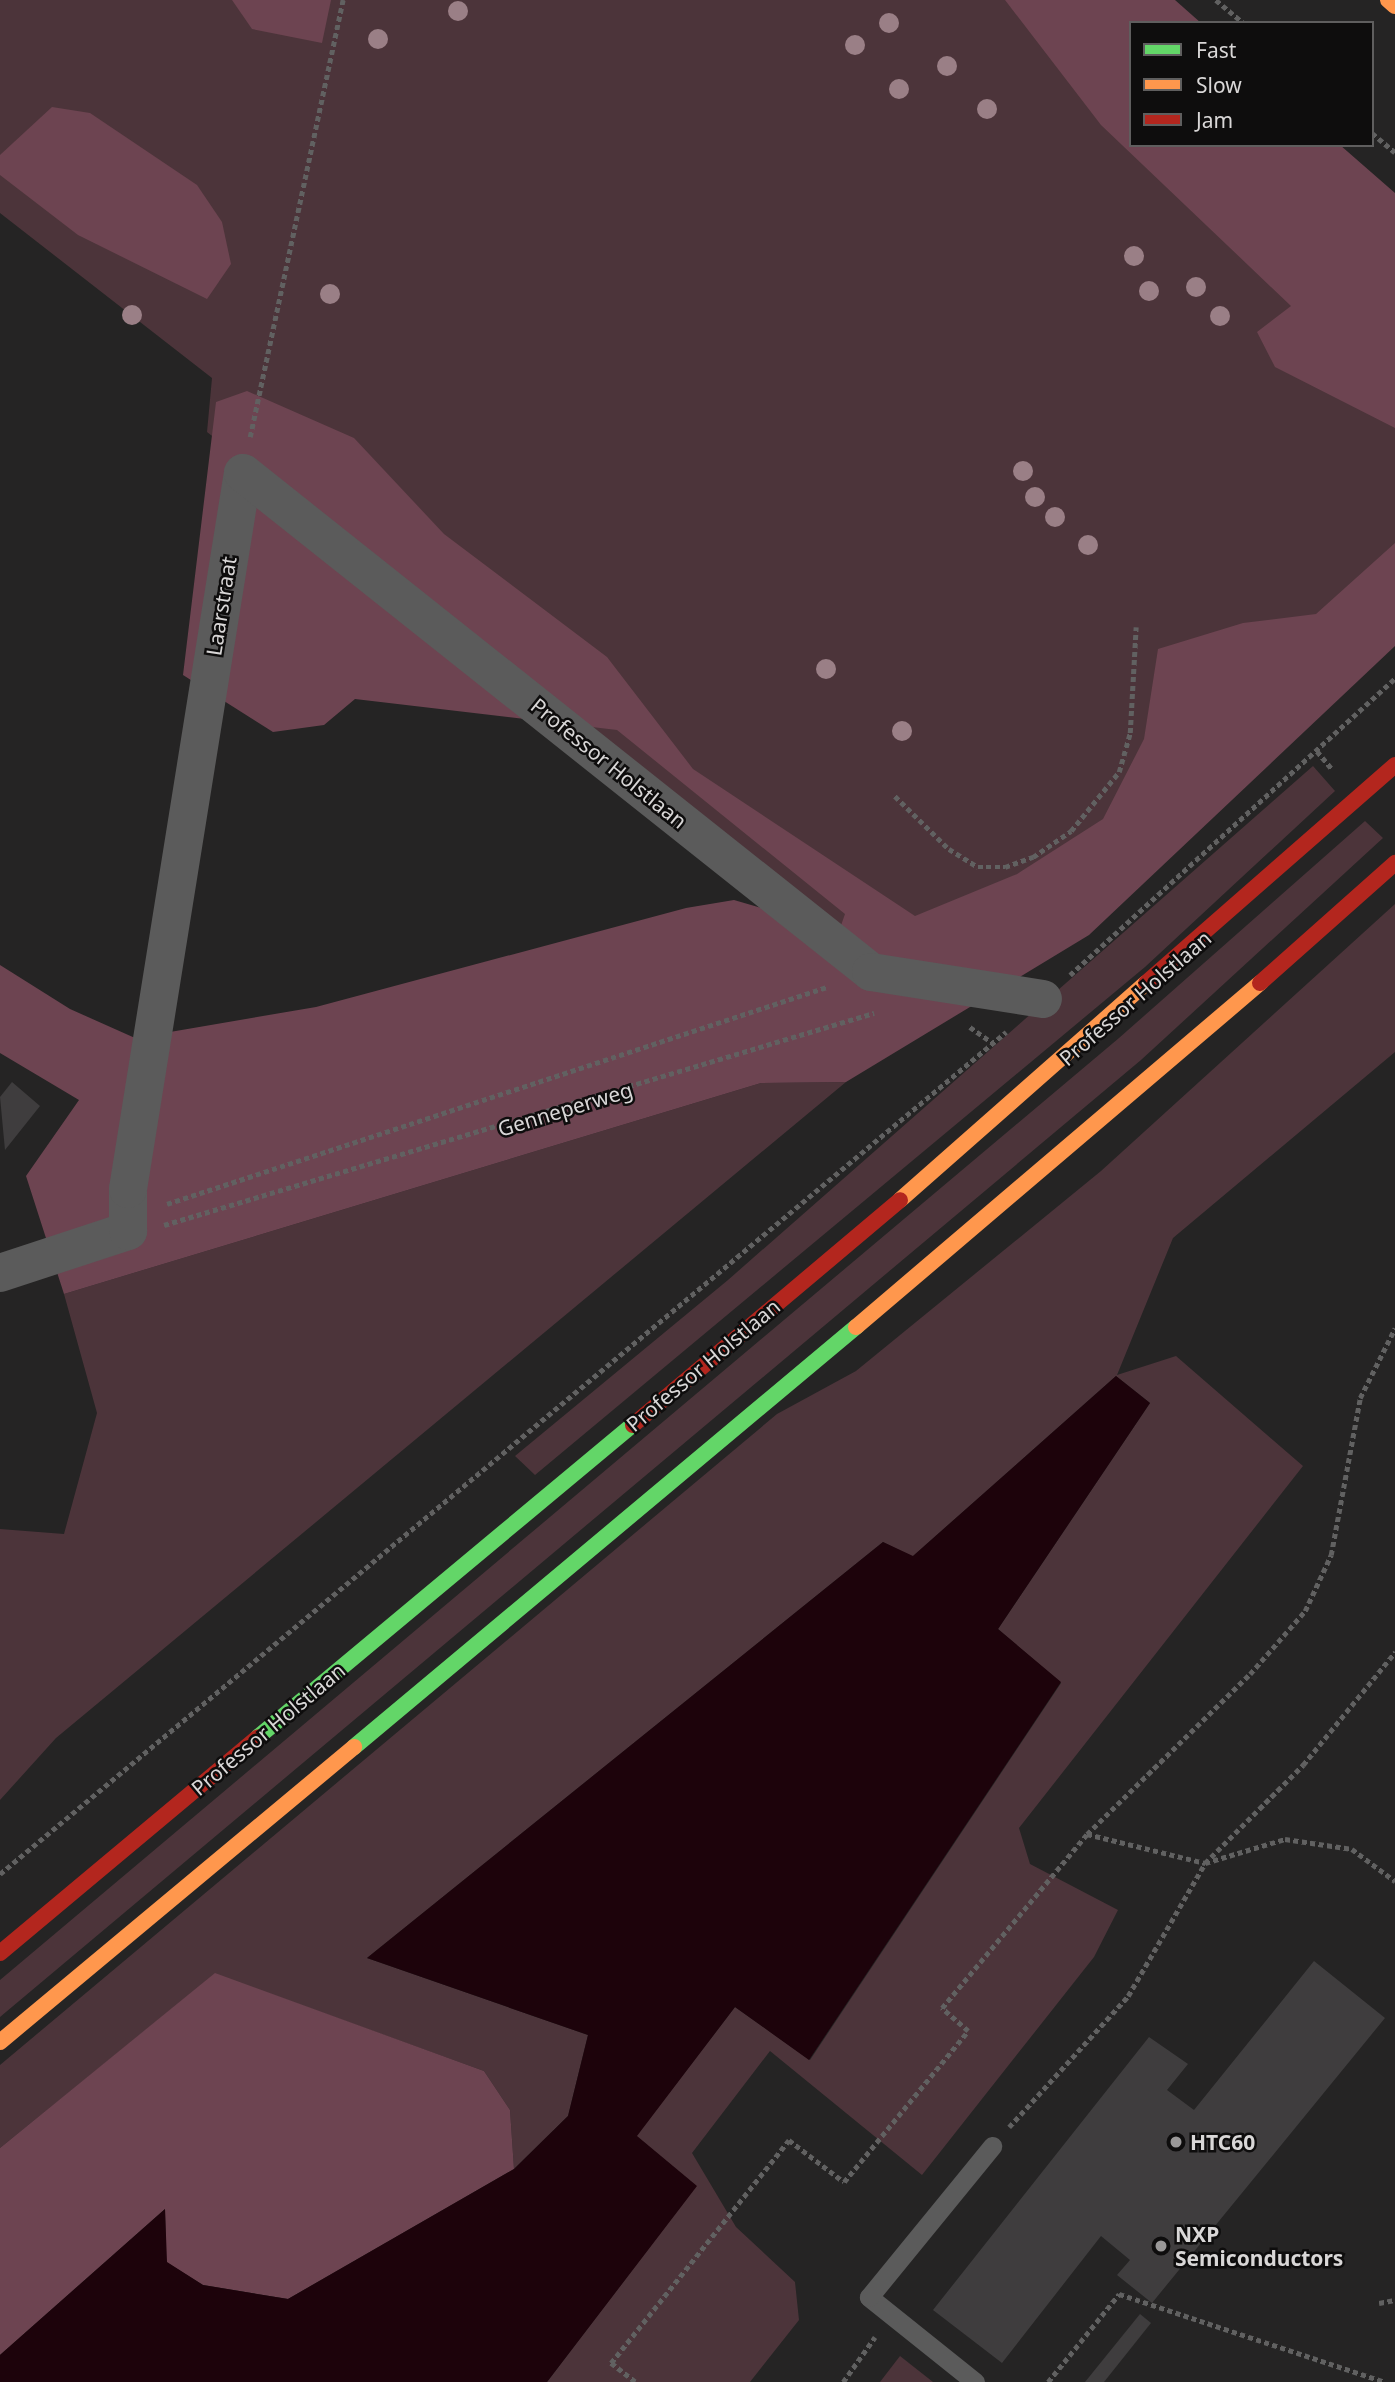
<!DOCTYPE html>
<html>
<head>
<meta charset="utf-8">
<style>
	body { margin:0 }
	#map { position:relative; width:1395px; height:2382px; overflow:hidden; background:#252424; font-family:"Noto Sans",sans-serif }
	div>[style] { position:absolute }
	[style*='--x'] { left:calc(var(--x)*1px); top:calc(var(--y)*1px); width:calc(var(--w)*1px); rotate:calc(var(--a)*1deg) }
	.green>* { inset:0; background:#4c343a }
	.forest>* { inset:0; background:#6d4451 }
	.water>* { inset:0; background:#1d030b }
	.building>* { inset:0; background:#3f3d3e }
	.path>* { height:4.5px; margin-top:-2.25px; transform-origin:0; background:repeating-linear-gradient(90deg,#616161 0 5px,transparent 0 8.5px) }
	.lane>* { height:19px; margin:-9.5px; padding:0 9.5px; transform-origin:9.5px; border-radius:9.5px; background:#5b5b5b }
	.street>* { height:38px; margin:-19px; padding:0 19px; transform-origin:19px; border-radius:19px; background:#5b5b5b }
	.fast>* { height:16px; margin:-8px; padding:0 8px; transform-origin:8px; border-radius:8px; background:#63d668 }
	.slow>* { height:16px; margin:-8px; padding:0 8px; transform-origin:8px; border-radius:8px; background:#ff974d }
	.jam>* { height:16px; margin:-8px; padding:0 8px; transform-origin:8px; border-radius:8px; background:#b3261e }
	.trees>* { width:20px; height:20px; margin:-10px; border-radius:50%; background:#9a7f86 }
	.dots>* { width:19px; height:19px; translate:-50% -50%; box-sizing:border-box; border:4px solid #0e0d0d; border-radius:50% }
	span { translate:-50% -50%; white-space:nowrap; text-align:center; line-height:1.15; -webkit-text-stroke:5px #0e0d0d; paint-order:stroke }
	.street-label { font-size:21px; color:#d9d7d7 }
	.poi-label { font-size:21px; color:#d9d7d7; font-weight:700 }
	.left { translate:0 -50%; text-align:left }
	.legend { position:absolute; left:1129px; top:21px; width:245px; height:126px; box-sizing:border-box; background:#0e0d0d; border:2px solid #5f5e5e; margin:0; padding:9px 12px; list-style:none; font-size:21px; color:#d9d7d7 }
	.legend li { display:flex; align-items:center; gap:14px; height:35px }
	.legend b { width:35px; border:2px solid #5f5e5e }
</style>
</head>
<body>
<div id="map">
	<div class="green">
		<div style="clip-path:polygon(0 0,1134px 0,1131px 145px,1395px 224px,1395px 606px,1255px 750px,870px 951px,207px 432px,212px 378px,0 213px)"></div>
		<div style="clip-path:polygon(1313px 766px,1335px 791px,1145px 967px,535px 1475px,515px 1456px,728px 1280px)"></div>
		<div style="clip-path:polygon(1365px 821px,1383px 838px,1141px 1060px,0 2017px,0 1980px,1119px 1038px)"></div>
		<div style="clip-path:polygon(1395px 904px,1395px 1052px,1173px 1238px,1117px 1375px,1176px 1356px,1303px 1466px,1019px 1828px,1030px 1864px,1118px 1910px,1094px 1957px,922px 2175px,770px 2051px,692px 2153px,736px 2227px,795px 2282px,799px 2320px,750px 2382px,547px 2382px,696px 2186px,636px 2136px,735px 2007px,810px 2060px,1061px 1683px,998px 1629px,1150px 1403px,1116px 1376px,912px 1557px,883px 1542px,367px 1958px,588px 2035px,568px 2116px,514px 2169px,510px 2110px,484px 2071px,215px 1974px,0 2148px,0 2065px,777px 1414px,856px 1371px,1101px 1171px)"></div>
		<div style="clip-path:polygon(846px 1082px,56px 1738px,0 1800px,0 1529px,64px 1534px,97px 1413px,64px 1294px,761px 1083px)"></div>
		<div style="clip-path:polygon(900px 2356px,933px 2382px,880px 2382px)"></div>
	</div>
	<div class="forest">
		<div style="clip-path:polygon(232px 0,331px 0,322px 43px,252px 29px)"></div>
		<div style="clip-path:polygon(1005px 0,1175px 0,1201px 23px,1131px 23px,1131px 145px,1340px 145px,1395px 193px,1395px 428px,1275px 367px,1257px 332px,1291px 306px,1101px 125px)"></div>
		<div style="clip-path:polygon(52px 107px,90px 113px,197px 185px,222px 222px,231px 264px,207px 299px,78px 235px,0 175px,0 155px)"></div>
		<div style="clip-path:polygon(247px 391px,354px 438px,444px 534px,607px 657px,693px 769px,915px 916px,1017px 874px,1103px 819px,1144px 739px,1158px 649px,1243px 623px,1316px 614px,1395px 543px,1395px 646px,1089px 935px,846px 1082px,761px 1083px,64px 1294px,26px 1176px,79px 1100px,0 1053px,0 965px,70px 1009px,135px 1038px,316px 1007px,686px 908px,734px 900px,839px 931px,845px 914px,617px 730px,355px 699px,324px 725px,273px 732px,183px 675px,216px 402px)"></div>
		<div style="clip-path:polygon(215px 1973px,484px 2071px,510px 2110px,514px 2169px,288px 2299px,203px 2285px,166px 2262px,165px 2209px,0 2355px,0 2148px)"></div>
	</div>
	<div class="water">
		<div style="clip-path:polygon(1116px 1376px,1150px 1403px,998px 1629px,1061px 1682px,809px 2060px,735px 2007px,637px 2136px,697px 2186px,547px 2382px,0 2382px,0 2355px,165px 2209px,167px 2262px,203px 2285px,288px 2299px,514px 2169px,568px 2116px,588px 2035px,367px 1958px,883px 1542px,913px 1556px)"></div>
	</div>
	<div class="building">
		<div style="clip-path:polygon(12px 1082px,40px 1106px,5px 1150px,0 1097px)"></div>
		<div style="clip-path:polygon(1314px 1961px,1385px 2018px,1152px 2303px,1117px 2275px,1130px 2260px,1101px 2236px,1002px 2363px,933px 2310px,1149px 2037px,1188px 2064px,1167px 2090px,1194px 2110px)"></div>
		<div style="clip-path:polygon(1140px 2314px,1151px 2323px,1104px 2382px,1085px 2382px)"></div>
	</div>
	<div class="path">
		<div style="--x:1216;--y:0;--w:35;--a:40"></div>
		<div style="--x:1372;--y:133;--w:30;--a:40"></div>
		<div style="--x:250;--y:437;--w:447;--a:-78"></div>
		<div style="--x:1317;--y:751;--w:23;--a:50"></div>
		<div style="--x:895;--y:796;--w:76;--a:44.5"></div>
		<div style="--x:949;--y:849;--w:34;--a:32"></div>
		<div style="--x:978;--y:867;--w:27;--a:0"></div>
		<div style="--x:1005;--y:867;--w:30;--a:-20"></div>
		<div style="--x:1033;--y:857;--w:46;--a:-34.4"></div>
		<div style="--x:1071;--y:831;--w:76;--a:-50.9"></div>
		<div style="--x:1119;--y:772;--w:41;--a:-74.2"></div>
		<div style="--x:1130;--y:733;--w:106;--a:-86.8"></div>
		<div style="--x:1070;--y:975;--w:440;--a:-42.4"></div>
		<div style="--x:970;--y:1027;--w:28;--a:35"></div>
		<div style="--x:167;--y:1204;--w:695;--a:-18.2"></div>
		<div style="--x:164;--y:1225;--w:741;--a:-16.63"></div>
		<div style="--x:1087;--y:1834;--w:228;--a:-44.5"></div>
		<div style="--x:1250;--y:1674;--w:84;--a:-48.9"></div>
		<div style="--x:1305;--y:1611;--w:62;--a:-65.1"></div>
		<div style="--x:1331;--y:1555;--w:160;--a:-79.5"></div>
		<div style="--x:1360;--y:1398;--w:78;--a:-63.4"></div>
		<div style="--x:0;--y:1874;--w:1312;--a:-39.93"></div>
		<div style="--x:1009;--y:2127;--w:177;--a:-47.7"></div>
		<div style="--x:1128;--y:1996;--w:154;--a:-59.9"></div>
		<div style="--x:1205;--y:1863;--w:139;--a:-45"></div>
		<div style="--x:1303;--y:1765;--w:146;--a:-50.8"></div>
		<div style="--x:1379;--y:2303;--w:16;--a:-11"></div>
		<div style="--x:635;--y:2382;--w:31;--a:-142"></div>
		<div style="--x:611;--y:2363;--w:285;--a:-51.4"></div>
		<div style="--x:789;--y:2140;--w:69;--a:37.4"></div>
		<div style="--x:844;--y:2182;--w:195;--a:-50.6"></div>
		<div style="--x:968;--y:2031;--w:35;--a:-139"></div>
		<div style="--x:942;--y:2008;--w:226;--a:-50.2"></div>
		<div style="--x:1087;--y:1834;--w:122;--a:13.8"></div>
		<div style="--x:1205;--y:1863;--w:84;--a:-16.7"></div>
		<div style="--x:1285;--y:1839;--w:68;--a:8.5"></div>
		<div style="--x:1352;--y:1849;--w:54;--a:36.7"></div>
		<div style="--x:843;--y:2382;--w:55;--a:-54.6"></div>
		<div style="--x:1048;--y:2382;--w:113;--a:-51.1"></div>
		<div style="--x:1119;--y:2294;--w:280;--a:18.3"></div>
	</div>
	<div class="lane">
		<div style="--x:975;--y:2382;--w:136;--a:-141.3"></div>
		<div style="--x:869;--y:2297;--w:195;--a:-50.8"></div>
	</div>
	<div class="street">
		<div style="--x:0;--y:1273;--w:135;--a:-18.2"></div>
		<div style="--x:128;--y:1231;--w:42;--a:-90"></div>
		<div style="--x:128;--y:1189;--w:725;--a:-80.88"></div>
		<div style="--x:243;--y:473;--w:802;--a:38.47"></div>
		<div style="--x:871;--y:972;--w:174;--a:8.9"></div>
	</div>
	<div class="fast">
		<div style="--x:258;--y:1737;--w:488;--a:-39.8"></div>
		<div style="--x:354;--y:1747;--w:655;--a:-39.92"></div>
	</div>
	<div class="slow">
		<div style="--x:1388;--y:0;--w:9;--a:41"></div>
		<div style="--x:900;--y:1200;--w:328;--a:-41.4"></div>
		<div style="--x:856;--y:1327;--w:531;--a:-40.41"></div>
		<div style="--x:0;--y:2042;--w:461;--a:-39.8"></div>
	</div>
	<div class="jam">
		<div style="--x:1146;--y:983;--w:331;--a:-41.2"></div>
		<div style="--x:1260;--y:983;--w:181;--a:-41.6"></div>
		<div style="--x:633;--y:1425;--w:349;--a:-40.1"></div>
		<div style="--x:0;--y:1953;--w:336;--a:-39.9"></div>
	</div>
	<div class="trees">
		<div style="left:458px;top:11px"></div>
		<div style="left:889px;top:23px"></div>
		<div style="left:378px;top:39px"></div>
		<div style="left:855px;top:45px"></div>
		<div style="left:947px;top:66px"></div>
		<div style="left:899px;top:89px"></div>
		<div style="left:987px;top:109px"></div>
		<div style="left:1134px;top:256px"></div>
		<div style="left:1196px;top:287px"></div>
		<div style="left:1149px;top:291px"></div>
		<div style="left:330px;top:294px"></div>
		<div style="left:132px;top:315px"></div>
		<div style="left:1220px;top:316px"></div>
		<div style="left:1023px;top:471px"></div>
		<div style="left:1035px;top:497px"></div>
		<div style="left:1055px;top:517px"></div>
		<div style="left:1088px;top:545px"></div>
		<div style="left:826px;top:669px"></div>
		<div style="left:902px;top:731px"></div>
	</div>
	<div class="dots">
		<div style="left:1176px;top:2142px;background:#9a9898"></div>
		<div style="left:1161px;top:2246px;background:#9a9898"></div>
	</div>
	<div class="street-label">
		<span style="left:221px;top:606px;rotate:-81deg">Laarstraat</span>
		<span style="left:609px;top:763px;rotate:39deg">Professor Holstlaan</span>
		<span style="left:1135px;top:998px;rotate:-41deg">Professor Holstlaan</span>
		<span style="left:565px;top:1109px;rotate:-17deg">Genneperweg</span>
		<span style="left:703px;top:1365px;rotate:-40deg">Professor Holstlaan</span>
		<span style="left:268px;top:1729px;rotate:-40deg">Professor Holstlaan</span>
	</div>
	<div class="poi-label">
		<span class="left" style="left:1190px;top:2142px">HTC60</span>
		<span class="left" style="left:1175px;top:2246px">NXP<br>Semiconductors</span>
	</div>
	<ul class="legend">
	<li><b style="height:9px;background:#63d668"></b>Fast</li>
	<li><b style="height:9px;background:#ff974d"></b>Slow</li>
	<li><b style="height:9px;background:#b3261e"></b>Jam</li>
	</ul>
</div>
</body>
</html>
